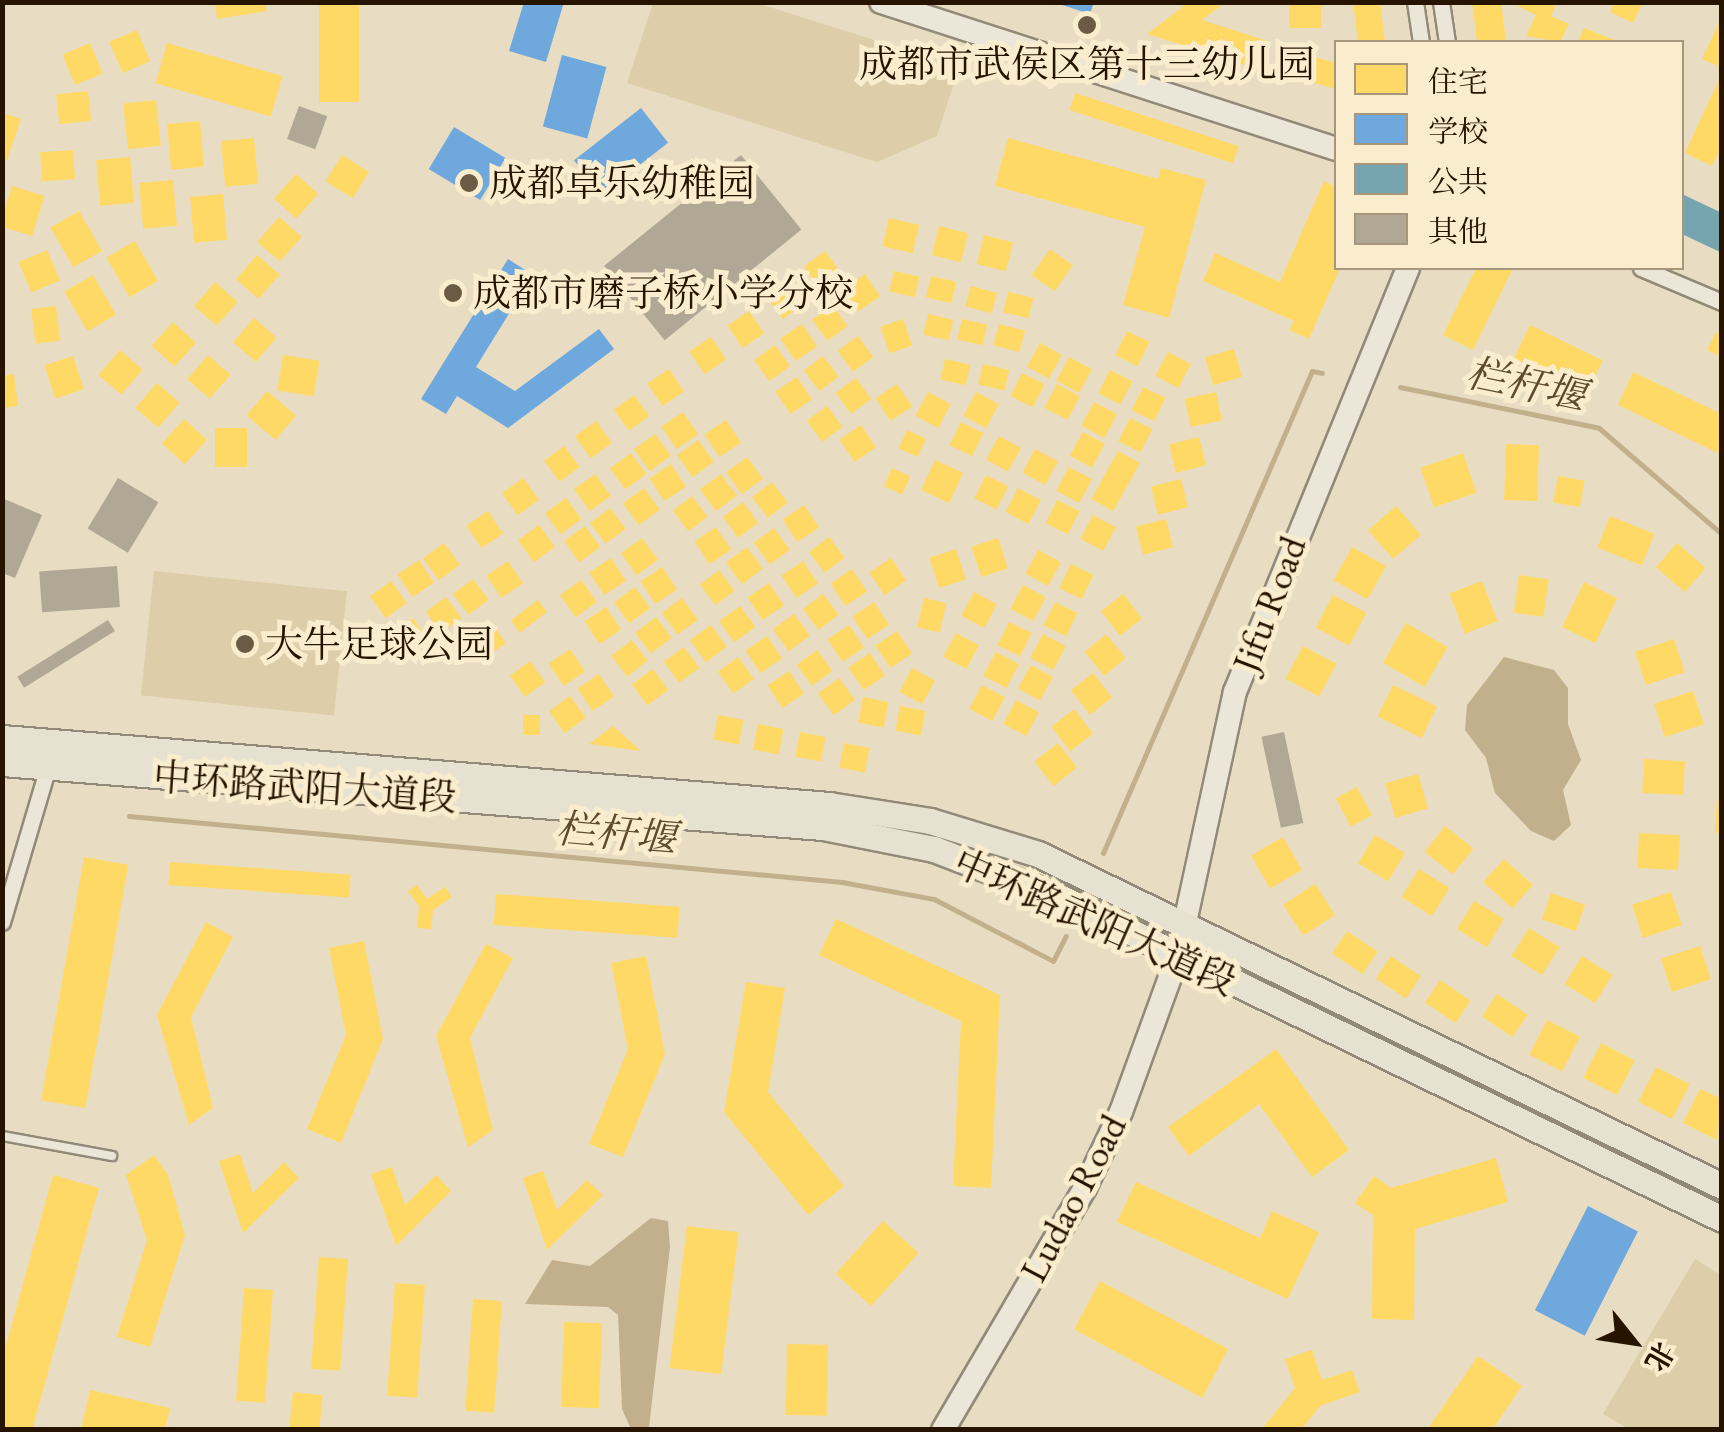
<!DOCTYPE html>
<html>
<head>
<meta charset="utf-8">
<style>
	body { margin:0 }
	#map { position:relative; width:1724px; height:1432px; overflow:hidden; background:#e8ddc2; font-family:"EB Garamond","Noto Serif SC",serif }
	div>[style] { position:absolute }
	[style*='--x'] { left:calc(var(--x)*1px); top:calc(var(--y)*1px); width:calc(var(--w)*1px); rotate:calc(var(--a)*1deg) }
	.green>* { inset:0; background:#ddcda9; transform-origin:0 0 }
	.water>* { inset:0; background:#c2b08c }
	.homes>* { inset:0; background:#ffd966; transform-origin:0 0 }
	.schools>* { inset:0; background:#6fa8dc; transform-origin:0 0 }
	.public>* { inset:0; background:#76a5af }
	.stream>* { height:5px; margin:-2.5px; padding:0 2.5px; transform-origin:2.5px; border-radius:2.5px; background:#c2b08c }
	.building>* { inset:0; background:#b0a794; transform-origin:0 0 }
	.roads { filter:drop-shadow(2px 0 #928978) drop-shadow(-2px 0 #928978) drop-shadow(0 2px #928978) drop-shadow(0 -2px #928978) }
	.lane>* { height:8px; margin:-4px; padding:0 4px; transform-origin:4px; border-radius:4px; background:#ebe6d8 }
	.street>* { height:15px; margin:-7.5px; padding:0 7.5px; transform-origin:7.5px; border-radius:7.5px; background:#ebe6d8 }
	.secondary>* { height:22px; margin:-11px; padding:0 11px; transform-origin:11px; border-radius:11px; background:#ebe6d8 }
	.primary>* { height:25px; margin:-12.5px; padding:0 12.5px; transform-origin:12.5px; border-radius:12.5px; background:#e7e1d1 }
	.dots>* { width:28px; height:28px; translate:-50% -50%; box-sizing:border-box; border:5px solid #faedcd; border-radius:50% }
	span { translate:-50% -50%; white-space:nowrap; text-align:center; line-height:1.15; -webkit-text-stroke:10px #faedcd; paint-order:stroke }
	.poi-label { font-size:38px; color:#271400 }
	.left { translate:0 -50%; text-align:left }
	.street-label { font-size:38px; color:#271400 }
	.water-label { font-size:40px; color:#5e4b2f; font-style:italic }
	.frame { position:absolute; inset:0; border:5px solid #271400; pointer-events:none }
	.legend { position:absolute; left:1334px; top:40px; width:350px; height:230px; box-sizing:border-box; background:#faedcd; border:2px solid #a6967b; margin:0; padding:12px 18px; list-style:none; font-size:30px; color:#271400 }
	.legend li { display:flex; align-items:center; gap:20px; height:50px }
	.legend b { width:50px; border:2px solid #a6967b }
	.north { position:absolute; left:1584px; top:1292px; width:100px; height:100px; -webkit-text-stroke:8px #faedcd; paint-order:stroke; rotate:120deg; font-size:28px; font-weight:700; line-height:40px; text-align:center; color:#271400 }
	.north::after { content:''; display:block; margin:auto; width:35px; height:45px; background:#271400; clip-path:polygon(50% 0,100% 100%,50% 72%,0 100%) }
</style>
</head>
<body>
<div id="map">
	<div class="green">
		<div style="clip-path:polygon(653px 3px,757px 3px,959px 67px,937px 136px,877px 162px,627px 83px)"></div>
		<div style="left:154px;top:571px;width:194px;height:125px;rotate:6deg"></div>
		<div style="clip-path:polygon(1695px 1259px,1721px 1275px,1721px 1429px,1629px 1429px,1603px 1414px)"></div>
	</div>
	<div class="water">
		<div style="clip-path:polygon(1504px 657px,1554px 670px,1568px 688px,1568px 724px,1581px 760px,1563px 790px,1571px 825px,1554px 841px,1531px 831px,1495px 793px,1486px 758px,1465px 730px,1467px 705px)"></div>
		<div style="clip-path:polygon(651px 1218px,668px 1221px,670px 1247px,649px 1427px,631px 1429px,622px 1409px,618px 1315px,608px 1307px,525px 1304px,552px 1260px,590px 1266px)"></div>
	</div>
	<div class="homes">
		<div style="clip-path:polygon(215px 2px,265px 2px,267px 11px,217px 19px)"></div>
		<div style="left:319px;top:2px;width:40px;height:100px"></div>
		<div style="clip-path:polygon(1189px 2px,1226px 2px,1202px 20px,1267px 41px,1258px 69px,1147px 34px)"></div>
		<div style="left:1289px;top:2px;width:32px;height:26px"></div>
		<div style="clip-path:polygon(1353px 2px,1380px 2px,1385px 42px,1358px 42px)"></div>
		<div style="clip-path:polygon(1472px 2px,1501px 2px,1506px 42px,1477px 42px)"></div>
		<div style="clip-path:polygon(1510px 2px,1557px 2px,1551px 16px,1569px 24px,1560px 42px,1526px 36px,1536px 15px)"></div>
		<div style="clip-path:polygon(1614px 2px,1643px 2px,1633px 23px,1610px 12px)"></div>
		<div style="clip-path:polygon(1722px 16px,1722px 68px,1702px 59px)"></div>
		<div style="clip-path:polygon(1584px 28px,1620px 42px,1578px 42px)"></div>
		<div style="left:137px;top:30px;width:34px;height:30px;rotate:67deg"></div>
		<div style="left:90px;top:43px;width:33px;height:30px;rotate:67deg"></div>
		<div style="left:167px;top:43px;width:120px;height:42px;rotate:16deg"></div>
		<div style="clip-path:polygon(1281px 47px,1336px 63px,1336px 89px,1274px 72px)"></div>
		<div style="clip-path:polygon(1722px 73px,1722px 146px,1712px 166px,1685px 153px)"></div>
		<div style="left:88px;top:91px;width:30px;height:32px;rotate:84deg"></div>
		<div style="left:1075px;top:93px;width:172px;height:18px;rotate:18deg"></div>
		<div style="left:156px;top:100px;width:46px;height:33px;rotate:84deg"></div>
		<div style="clip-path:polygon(2px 113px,21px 119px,7px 160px,2px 159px)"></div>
		<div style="left:200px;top:121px;width:46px;height:33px;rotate:85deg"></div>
		<div style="left:254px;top:138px;width:46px;height:33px;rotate:85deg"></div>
		<div style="clip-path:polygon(1008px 138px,1158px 179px,1161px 168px,1206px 180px,1169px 318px,1123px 305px,1145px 227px,995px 186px)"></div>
		<div style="left:73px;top:150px;width:29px;height:33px;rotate:86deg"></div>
		<div style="left:342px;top:155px;width:32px;height:31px;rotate:32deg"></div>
		<div style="left:130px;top:157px;width:46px;height:34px;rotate:85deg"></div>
		<div style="left:296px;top:174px;width:30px;height:33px;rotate:42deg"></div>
		<div style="left:173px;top:180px;width:46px;height:34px;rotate:85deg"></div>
		<div style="clip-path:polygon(1324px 181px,1336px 187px,1340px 268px,1309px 339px,1289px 330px,1294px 321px,1203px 281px,1215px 253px,1280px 282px)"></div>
		<div style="left:12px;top:186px;width:34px;height:42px;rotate:17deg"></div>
		<div style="left:223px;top:194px;width:46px;height:33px;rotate:85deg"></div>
		<div style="left:79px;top:211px;width:46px;height:33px;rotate:60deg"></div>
		<div style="left:279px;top:217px;width:30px;height:33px;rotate:41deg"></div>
		<div style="left:889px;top:218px;width:31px;height:29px;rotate:13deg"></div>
		<div style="left:939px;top:226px;width:30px;height:30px;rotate:14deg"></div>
		<div style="left:984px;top:235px;width:30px;height:30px;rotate:14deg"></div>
		<div style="left:135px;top:241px;width:46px;height:33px;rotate:60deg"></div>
		<div style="left:1050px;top:249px;width:28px;height:32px;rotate:35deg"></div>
		<div style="left:47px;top:250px;width:33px;height:31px;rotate:67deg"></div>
		<div style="left:825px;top:251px;width:27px;height:26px;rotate:54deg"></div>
		<div style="left:257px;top:255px;width:30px;height:32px;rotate:41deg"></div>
		<div style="clip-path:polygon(1476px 268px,1513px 268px,1473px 350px,1443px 335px)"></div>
		<div style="left:894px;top:271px;width:26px;height:21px;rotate:13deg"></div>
		<div style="left:865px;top:274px;width:27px;height:26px;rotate:56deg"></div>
		<div style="left:93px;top:275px;width:46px;height:33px;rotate:60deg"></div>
		<div style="left:931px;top:276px;width:26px;height:22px;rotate:13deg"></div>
		<div style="left:215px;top:282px;width:30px;height:32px;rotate:41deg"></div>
		<div style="left:788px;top:282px;width:27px;height:26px;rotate:54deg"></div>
		<div style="left:971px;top:286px;width:27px;height:21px;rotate:15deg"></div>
		<div style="left:1008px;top:292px;width:26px;height:21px;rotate:13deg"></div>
		<div style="left:832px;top:305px;width:26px;height:25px;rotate:53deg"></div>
		<div style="left:56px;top:306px;width:35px;height:25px;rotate:83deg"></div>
		<div style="left:749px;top:311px;width:27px;height:26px;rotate:56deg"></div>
		<div style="left:928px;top:314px;width:26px;height:21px;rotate:13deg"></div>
		<div style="left:254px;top:318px;width:30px;height:32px;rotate:41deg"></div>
		<div style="left:903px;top:319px;width:28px;height:24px;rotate:71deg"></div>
		<div style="left:962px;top:319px;width:26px;height:21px;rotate:13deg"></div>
		<div style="left:173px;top:322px;width:31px;height:32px;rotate:42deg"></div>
		<div style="left:802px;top:324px;width:27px;height:26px;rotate:56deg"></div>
		<div style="left:999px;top:324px;width:27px;height:22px;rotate:15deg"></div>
		<div style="left:1530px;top:325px;width:81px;height:37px;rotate:26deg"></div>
		<div style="left:1127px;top:331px;width:25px;height:27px;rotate:26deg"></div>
		<div style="clip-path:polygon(1716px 332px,1722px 335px,1722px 357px,1707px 350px)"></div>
		<div style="left:858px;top:336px;width:26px;height:25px;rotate:54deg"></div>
		<div style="left:711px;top:337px;width:27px;height:26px;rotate:56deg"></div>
		<div style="left:1040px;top:343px;width:25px;height:27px;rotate:29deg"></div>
		<div style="left:775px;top:345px;width:26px;height:26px;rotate:54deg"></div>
		<div style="left:1234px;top:349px;width:29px;height:30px;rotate:74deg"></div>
		<div style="left:120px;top:350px;width:30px;height:33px;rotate:41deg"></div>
		<div style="left:1168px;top:352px;width:26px;height:27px;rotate:28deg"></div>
		<div style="left:208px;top:355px;width:30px;height:32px;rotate:41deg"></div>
		<div style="left:283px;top:355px;width:37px;height:36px;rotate:9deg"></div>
		<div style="left:73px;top:356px;width:35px;height:30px;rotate:72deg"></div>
		<div style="left:823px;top:356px;width:26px;height:24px;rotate:53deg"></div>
		<div style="left:1069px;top:357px;width:26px;height:27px;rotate:28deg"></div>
		<div style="left:945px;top:359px;width:26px;height:21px;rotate:13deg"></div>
		<div style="left:983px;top:364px;width:27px;height:21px;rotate:13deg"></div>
		<div style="left:669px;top:369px;width:27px;height:26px;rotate:56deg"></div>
		<div style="left:1110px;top:370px;width:25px;height:26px;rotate:27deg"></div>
		<div style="clip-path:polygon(1633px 372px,1722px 414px,1722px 455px,1618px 405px)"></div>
		<div style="left:1022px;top:373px;width:25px;height:26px;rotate:26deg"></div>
		<div style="clip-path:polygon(14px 374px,18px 406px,2px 408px,2px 376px)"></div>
		<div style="left:797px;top:377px;width:27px;height:26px;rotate:56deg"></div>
		<div style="left:856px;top:378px;width:26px;height:25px;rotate:54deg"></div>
		<div style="left:157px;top:383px;width:30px;height:33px;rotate:41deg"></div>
		<div style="left:897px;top:384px;width:27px;height:26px;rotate:56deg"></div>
		<div style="left:1057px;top:384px;width:26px;height:27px;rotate:28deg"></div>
		<div style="left:1143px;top:387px;width:25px;height:26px;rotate:26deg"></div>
		<div style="left:267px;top:391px;width:38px;height:32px;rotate:40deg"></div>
		<div style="left:928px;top:392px;width:26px;height:27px;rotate:28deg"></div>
		<div style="left:976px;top:392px;width:26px;height:27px;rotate:28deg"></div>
		<div style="left:1216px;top:392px;width:29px;height:32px;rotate:78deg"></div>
		<div style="left:634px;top:395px;width:26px;height:25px;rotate:54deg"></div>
		<div style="left:1094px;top:402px;width:26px;height:27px;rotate:28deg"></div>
		<div style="left:827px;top:406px;width:26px;height:25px;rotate:54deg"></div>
		<div style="left:683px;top:412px;width:27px;height:26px;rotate:56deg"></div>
		<div style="left:1130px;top:418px;width:25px;height:26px;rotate:27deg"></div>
		<div style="left:184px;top:419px;width:31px;height:33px;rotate:42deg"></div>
		<div style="left:726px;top:420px;width:27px;height:26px;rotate:56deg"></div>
		<div style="left:596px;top:421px;width:27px;height:26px;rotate:54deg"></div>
		<div style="left:961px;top:422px;width:25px;height:26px;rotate:26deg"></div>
		<div style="left:861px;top:425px;width:27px;height:26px;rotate:56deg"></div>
		<div style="left:215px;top:428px;width:32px;height:39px"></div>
		<div style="left:907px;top:430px;width:21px;height:20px;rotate:25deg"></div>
		<div style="left:1083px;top:432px;width:25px;height:27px;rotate:29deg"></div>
		<div style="left:655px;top:434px;width:27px;height:26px;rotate:54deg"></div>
		<div style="left:999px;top:436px;width:25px;height:27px;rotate:29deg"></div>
		<div style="left:1199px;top:437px;width:29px;height:31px;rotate:76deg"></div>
		<div style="left:698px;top:440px;width:27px;height:26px;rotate:54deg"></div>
		<div style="left:1506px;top:444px;width:33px;height:56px;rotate:2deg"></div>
		<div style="left:564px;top:446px;width:26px;height:25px;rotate:53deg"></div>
		<div style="left:1035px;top:449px;width:26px;height:27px;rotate:28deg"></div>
		<div style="left:1118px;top:451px;width:25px;height:55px;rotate:29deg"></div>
		<div style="left:631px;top:453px;width:26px;height:26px;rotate:54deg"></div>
		<div style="left:1463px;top:453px;width:42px;height:45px;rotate:71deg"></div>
		<div style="left:747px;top:457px;width:27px;height:26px;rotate:54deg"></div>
		<div style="left:935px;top:460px;width:31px;height:33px;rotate:25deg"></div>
		<div style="left:671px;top:464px;width:27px;height:26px;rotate:56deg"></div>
		<div style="left:1069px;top:467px;width:26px;height:27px;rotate:28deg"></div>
		<div style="left:892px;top:468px;width:20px;height:20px;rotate:24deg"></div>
		<div style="left:595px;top:474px;width:27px;height:26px;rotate:54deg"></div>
		<div style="left:721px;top:474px;width:27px;height:26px;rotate:54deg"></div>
		<div style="left:986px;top:475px;width:25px;height:26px;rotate:27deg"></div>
		<div style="left:1558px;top:476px;width:27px;height:27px;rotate:10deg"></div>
		<div style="left:523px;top:478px;width:27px;height:26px;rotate:54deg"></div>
		<div style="left:1181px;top:479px;width:29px;height:31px;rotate:76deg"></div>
		<div style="left:772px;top:482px;width:26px;height:25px;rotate:53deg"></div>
		<div style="left:644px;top:488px;width:27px;height:26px;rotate:54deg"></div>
		<div style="left:1018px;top:488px;width:26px;height:27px;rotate:28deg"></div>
		<div style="left:692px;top:496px;width:26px;height:24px;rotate:53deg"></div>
		<div style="left:566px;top:498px;width:26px;height:26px;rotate:54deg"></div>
		<div style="left:1057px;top:500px;width:25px;height:26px;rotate:26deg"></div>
		<div style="left:743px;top:502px;width:26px;height:25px;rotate:54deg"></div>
		<div style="left:804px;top:505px;width:27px;height:26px;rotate:56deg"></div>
		<div style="left:1396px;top:506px;width:38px;height:37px;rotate:49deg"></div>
		<div style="left:610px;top:508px;width:26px;height:25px;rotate:53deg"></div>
		<div style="left:488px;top:511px;width:27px;height:26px;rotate:56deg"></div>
		<div style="left:1093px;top:515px;width:26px;height:27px;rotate:28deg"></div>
		<div style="left:1610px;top:516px;width:48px;height:34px;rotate:22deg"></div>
		<div style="left:1166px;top:519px;width:29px;height:31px;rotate:76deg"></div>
		<div style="left:539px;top:525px;width:27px;height:26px;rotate:54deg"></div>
		<div style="left:585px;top:526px;width:26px;height:26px;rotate:54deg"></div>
		<div style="left:716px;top:527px;width:27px;height:26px;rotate:56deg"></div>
		<div style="left:774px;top:528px;width:27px;height:25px;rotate:54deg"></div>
		<div style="left:829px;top:537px;width:26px;height:25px;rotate:53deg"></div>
		<div style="left:642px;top:538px;width:27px;height:26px;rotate:54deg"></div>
		<div style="left:998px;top:538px;width:32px;height:28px;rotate:72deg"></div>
		<div style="left:444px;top:543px;width:27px;height:26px;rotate:54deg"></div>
		<div style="left:1677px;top:543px;width:38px;height:32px;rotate:41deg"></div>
		<div style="left:747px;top:547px;width:27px;height:26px;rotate:54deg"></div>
		<div style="left:1352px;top:547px;width:39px;height:38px;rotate:29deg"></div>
		<div style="left:956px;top:549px;width:32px;height:28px;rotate:72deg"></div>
		<div style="left:1038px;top:550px;width:26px;height:27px;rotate:28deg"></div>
		<div style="left:611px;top:558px;width:27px;height:26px;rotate:56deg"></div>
		<div style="left:891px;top:558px;width:27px;height:26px;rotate:56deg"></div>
		<div style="left:419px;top:560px;width:27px;height:26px;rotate:56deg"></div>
		<div style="left:508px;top:561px;width:27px;height:26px;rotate:56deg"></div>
		<div style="left:803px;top:561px;width:27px;height:26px;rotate:56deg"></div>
		<div style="left:1071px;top:564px;width:25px;height:27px;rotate:26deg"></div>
		<div style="left:662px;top:567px;width:27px;height:26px;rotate:56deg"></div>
		<div style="left:852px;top:569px;width:27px;height:26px;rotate:56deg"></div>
		<div style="left:719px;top:570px;width:26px;height:24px;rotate:53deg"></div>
		<div style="left:1519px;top:575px;width:30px;height:38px;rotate:8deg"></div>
		<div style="left:473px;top:579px;width:26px;height:25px;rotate:53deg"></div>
		<div style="left:581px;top:580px;width:27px;height:26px;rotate:54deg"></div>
		<div style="left:391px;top:581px;width:27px;height:26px;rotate:54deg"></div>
		<div style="left:1482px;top:581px;width:43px;height:35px;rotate:69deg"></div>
		<div style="left:1584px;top:582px;width:37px;height:50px;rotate:26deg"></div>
		<div style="left:769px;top:583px;width:27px;height:26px;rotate:56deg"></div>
		<div style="left:1023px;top:585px;width:26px;height:27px;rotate:28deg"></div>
		<div style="left:635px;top:587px;width:26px;height:26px;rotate:54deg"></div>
		<div style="left:974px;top:592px;width:26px;height:27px;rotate:28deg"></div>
		<div style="left:823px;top:594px;width:26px;height:25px;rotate:53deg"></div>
		<div style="left:1123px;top:594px;width:31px;height:28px;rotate:52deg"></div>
		<div style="left:1333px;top:595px;width:38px;height:37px;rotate:28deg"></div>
		<div style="left:446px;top:597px;width:26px;height:25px;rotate:54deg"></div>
		<div style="left:682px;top:598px;width:27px;height:25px;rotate:54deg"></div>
		<div style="left:924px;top:598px;width:23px;height:30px;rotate:13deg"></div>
		<div style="left:538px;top:600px;width:15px;height:34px;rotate:53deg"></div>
		<div style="left:874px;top:602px;width:27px;height:26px;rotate:56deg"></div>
		<div style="left:1055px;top:602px;width:25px;height:26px;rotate:26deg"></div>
		<div style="left:740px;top:606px;width:26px;height:26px;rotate:54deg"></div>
		<div style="left:606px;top:607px;width:27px;height:26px;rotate:56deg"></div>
		<div style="left:794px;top:614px;width:27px;height:26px;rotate:54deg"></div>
		<div style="left:656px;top:617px;width:26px;height:26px;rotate:53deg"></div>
		<div style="left:413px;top:618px;width:27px;height:26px;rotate:56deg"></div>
		<div style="left:490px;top:621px;width:27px;height:26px;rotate:54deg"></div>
		<div style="left:1009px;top:622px;width:25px;height:26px;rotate:26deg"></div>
		<div style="left:1406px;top:623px;width:48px;height:46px;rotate:30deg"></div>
		<div style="left:711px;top:625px;width:27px;height:26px;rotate:54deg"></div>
		<div style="left:849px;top:625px;width:27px;height:26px;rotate:56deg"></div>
		<div style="left:897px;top:631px;width:27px;height:26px;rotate:56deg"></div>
		<div style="left:956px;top:633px;width:26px;height:27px;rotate:28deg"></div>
		<div style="left:1043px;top:634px;width:26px;height:27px;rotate:28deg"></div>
		<div style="left:1106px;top:634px;width:31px;height:28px;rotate:50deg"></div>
		<div style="left:767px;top:636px;width:27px;height:26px;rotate:56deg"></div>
		<div style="left:1674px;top:639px;width:35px;height:41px;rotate:72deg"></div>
		<div style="left:632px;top:640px;width:26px;height:26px;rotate:53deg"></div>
		<div style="left:1303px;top:646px;width:38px;height:37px;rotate:28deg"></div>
		<div style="left:684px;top:647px;width:26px;height:25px;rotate:54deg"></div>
		<div style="left:570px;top:649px;width:27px;height:26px;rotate:56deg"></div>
		<div style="left:817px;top:650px;width:26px;height:25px;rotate:54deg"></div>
		<div style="left:996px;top:652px;width:26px;height:27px;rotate:28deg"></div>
		<div style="left:870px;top:653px;width:27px;height:26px;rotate:56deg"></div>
		<div style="left:738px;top:657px;width:27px;height:25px;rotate:54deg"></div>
		<div style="left:530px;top:661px;width:26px;height:25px;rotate:54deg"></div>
		<div style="left:1031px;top:665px;width:25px;height:27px;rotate:29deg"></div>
		<div style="left:912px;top:668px;width:26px;height:27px;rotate:28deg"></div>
		<div style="left:653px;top:669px;width:26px;height:26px;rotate:54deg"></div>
		<div style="left:789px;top:671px;width:27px;height:26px;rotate:56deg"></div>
		<div style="left:1093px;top:673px;width:31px;height:28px;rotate:52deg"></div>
		<div style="left:599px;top:674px;width:27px;height:26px;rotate:56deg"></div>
		<div style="left:839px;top:678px;width:27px;height:26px;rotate:54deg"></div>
		<div style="left:982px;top:685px;width:26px;height:27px;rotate:28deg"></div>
		<div style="left:1393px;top:685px;width:49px;height:35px;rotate:26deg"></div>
		<div style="left:1693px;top:691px;width:35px;height:41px;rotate:72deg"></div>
		<div style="left:570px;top:696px;width:27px;height:26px;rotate:54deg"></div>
		<div style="left:863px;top:697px;width:26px;height:26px;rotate:11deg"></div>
		<div style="left:1016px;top:700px;width:26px;height:27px;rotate:28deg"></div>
		<div style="left:900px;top:706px;width:26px;height:25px;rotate:11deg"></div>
		<div style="left:1074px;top:709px;width:31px;height:29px;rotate:52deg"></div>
		<div style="left:523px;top:715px;width:17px;height:20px"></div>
		<div style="left:718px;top:715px;width:26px;height:25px;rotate:11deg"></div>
		<div style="left:758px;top:724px;width:26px;height:26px;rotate:11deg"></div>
		<div style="clip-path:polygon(613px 726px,641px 751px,589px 744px)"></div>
		<div style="left:800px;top:732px;width:26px;height:25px;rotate:11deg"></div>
		<div style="left:844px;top:743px;width:26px;height:25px;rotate:11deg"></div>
		<div style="left:1058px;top:743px;width:31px;height:30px;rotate:52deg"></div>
		<div style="left:1644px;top:759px;width:41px;height:34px;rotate:3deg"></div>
		<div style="left:1418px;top:774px;width:36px;height:34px;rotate:74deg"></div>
		<div style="left:1357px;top:787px;width:32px;height:24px;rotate:62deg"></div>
		<div style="clip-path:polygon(1717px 799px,1722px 799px,1722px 834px,1715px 833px)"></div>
		<div style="left:1445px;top:826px;width:36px;height:33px;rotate:38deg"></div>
		<div style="left:1639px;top:833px;width:41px;height:35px;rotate:3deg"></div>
		<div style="left:1375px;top:835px;width:35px;height:33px;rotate:31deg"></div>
		<div style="left:1283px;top:837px;width:38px;height:37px;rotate:60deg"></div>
		<div style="left:84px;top:857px;width:45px;height:247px;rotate:10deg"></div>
		<div style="left:1504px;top:859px;width:39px;height:31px;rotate:42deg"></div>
		<div style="left:170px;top:862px;width:181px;height:23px;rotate:4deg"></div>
		<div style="left:1419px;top:869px;width:36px;height:33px;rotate:32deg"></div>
		<div style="left:1315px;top:884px;width:37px;height:38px;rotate:57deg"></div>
		<div style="clip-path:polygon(417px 885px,427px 899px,445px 887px,452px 897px,433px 910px,431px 929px,417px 928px,419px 907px,408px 891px)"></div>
		<div style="left:1671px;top:892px;width:35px;height:41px;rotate:72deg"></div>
		<div style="left:1551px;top:893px;width:36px;height:28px;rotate:19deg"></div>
		<div style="left:496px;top:894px;width:184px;height:31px;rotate:4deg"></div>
		<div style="left:1474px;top:901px;width:35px;height:33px;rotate:31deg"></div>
		<div style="clip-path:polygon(836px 919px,1000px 995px,991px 1188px,953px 1186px,961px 1021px,819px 955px)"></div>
		<div style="clip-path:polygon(206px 922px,233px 937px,191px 1017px,213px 1108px,189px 1125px,157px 1015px)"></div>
		<div style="left:1529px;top:928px;width:36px;height:33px;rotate:32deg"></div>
		<div style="left:1347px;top:931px;width:37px;height:27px;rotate:34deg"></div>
		<div style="clip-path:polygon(364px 941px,383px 1039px,341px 1143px,307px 1129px,346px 1035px,329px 948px)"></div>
		<div style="clip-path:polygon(486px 944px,513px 958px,470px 1038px,493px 1130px,468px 1147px,436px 1036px)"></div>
		<div style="left:1700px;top:946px;width:35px;height:41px;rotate:72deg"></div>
		<div style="clip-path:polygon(646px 956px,665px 1054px,623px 1157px,589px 1144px,628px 1049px,611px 963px)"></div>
		<div style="left:1391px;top:956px;width:36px;height:27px;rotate:34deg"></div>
		<div style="left:1582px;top:956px;width:36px;height:33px;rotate:32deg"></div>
		<div style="left:1440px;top:980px;width:37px;height:27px;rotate:34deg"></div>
		<div style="clip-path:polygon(746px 982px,785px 988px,768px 1092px,844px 1186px,808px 1215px,724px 1112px)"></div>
		<div style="left:1497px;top:994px;width:37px;height:27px;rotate:34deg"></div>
		<div style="left:1547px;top:1020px;width:37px;height:39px;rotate:27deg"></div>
		<div style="left:1601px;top:1043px;width:38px;height:39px;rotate:27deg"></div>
		<div style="clip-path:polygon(1276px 1049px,1349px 1150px,1312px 1177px,1259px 1104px,1189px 1156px,1168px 1127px)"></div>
		<div style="left:1656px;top:1067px;width:38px;height:39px;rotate:27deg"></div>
		<div style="clip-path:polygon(1700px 1089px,1722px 1099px,1717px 1140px,1683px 1123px)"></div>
		<div style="clip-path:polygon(240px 1154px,253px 1193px,284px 1162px,299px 1178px,243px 1233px,219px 1161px)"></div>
		<div style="clip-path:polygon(154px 1155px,168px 1175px,185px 1235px,150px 1347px,117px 1337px,147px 1240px,126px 1175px)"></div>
		<div style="clip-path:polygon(1496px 1158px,1508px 1202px,1415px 1229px,1414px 1320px,1372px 1319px,1373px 1215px,1355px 1203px,1374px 1176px,1391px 1188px)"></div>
		<div style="clip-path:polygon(392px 1167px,405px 1205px,436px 1175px,451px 1191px,396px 1246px,371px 1174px)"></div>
		<div style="clip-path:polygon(543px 1171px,557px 1210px,587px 1180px,603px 1195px,547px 1250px,523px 1178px)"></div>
		<div style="clip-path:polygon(53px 1175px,99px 1188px,32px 1430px,5px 1430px,2px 1360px)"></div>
		<div style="clip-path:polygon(1136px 1182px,1260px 1238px,1272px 1211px,1319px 1232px,1288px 1299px,1117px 1222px)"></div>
		<div style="left:883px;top:1221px;width:48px;height:71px;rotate:42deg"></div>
		<div style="left:687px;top:1226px;width:52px;height:143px;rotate:7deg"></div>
		<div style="left:319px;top:1257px;width:29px;height:112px;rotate:4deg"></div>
		<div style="left:1100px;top:1281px;width:145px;height:55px;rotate:28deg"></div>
		<div style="left:395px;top:1283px;width:30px;height:113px;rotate:4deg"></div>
		<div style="left:244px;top:1288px;width:29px;height:113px;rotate:4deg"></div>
		<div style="left:473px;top:1299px;width:29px;height:112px;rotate:4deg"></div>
		<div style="left:564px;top:1322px;width:38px;height:85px;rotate:2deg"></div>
		<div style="left:787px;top:1344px;width:41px;height:71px;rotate:1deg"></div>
		<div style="clip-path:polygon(1312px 1350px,1322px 1380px,1352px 1370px,1360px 1392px,1320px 1406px,1301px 1430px,1261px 1430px,1295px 1388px,1285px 1359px)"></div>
		<div style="clip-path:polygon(1478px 1356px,1522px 1386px,1492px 1430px,1427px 1430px)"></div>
		<div style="clip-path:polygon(90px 1390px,170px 1408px,165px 1430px,81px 1430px)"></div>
		<div style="left:293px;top:1392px;width:30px;height:38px;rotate:6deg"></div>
	</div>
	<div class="schools">
		<div style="clip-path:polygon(524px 2px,564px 2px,546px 62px,509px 51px)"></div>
		<div style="clip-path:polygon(1053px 2px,1094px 2px,1090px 14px)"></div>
		<div style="left:562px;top:55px;width:46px;height:74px;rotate:15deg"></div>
		<div style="left:641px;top:108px;width:44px;height:85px;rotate:52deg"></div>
		<div style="left:454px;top:127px;width:60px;height:49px;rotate:31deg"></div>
		<div style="clip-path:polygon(508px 259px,533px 275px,476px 367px,515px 391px,599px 329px,614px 349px,508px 428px,457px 396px,446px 414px,421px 399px)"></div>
		<div style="left:1588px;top:1206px;width:56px;height:117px;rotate:27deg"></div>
	</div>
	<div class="public">
		<div style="clip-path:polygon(1682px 194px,1722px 213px,1722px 253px,1682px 234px)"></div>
	</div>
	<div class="stream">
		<div style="--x:1400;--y:387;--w:203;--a:11.6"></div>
		<div style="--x:1599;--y:428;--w:162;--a:40.8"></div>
		<div style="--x:129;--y:816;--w:716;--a:5.29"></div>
		<div style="--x:842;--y:882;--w:94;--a:10.5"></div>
		<div style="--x:934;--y:899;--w:134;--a:27.5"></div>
		<div style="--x:1053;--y:961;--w:28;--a:-63"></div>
		<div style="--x:1103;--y:853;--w:525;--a:-66.56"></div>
		<div style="--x:1312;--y:371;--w:10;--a:11"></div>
	</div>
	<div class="building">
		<div style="left:299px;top:106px;width:30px;height:35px;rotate:20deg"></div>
		<div style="left:741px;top:155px;width:96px;height:176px;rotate:51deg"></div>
		<div style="left:118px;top:478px;width:47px;height:59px;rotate:31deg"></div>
		<div style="clip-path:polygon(2px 498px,42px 515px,15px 578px,2px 573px)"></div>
		<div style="left:117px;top:566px;width:41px;height:78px;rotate:86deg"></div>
		<div style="left:108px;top:620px;width:13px;height:107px;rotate:58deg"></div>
		<div style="left:1284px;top:732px;width:93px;height:23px;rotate:78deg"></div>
	</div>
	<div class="roads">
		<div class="lane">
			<div style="--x:2;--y:1136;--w:112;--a:10.3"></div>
		</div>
		<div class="street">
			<div style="--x:1415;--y:2;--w:40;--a:81.5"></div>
			<div style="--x:1441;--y:2;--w:40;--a:81.5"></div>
			<div style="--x:1641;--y:268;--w:88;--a:22.8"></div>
			<div style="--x:2;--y:922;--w:169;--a:-73.5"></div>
		</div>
		<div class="secondary">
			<div style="--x:881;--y:2;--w:478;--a:17.9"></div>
			<div style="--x:943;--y:1430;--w:281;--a:-59.6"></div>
			<div style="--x:1085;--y:1188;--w:84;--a:-64.7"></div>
			<div style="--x:1121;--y:1112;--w:167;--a:-70"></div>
			<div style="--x:1178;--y:955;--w:269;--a:-77.8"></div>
			<div style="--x:1235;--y:692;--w:458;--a:-67.8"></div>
		</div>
		<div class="primary">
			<div style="--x:2;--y:738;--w:830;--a:4.63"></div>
			<div style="--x:829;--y:805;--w:102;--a:9"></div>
			<div style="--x:930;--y:821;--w:113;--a:17"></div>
			<div style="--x:1038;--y:854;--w:760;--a:25.89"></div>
			<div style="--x:2;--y:763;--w:823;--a:4.46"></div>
			<div style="--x:823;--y:827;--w:113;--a:11.2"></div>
			<div style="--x:934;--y:849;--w:134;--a:21"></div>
			<div style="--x:1059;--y:897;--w:737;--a:25.9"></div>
		</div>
	</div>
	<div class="dots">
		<div style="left:1087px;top:25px;background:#6b5a44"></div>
		<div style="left:469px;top:183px;background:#6b5a44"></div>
		<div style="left:453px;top:293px;background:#6b5a44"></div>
		<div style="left:245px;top:644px;background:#6b5a44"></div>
	</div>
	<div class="poi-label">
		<span style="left:1087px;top:64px">成都市武侯区第十三幼儿园</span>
		<span class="left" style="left:489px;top:183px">成都卓乐幼稚园</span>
		<span class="left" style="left:473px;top:293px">成都市磨子桥小学分校</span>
		<span class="left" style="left:265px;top:644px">大牛足球公园</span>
	</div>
	<div class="street-label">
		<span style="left:1269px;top:604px;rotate:-69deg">Jifu Road</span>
		<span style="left:305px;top:787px;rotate:4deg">中环路武阳大道段</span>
		<span style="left:1095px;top:922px;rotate:24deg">中环路武阳大道段</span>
		<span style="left:1073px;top:1198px;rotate:-62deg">Ludao Road</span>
	</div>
	<div class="water-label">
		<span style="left:1526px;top:384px;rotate:12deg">栏杆堰</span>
		<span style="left:616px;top:833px;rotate:5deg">栏杆堰</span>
	</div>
	<div class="frame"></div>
	<ul class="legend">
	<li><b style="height:28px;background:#ffd966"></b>住宅</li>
	<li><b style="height:28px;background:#6fa8dc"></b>学校</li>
	<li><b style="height:28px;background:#76a5af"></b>公共</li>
	<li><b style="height:28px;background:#b0a794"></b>其他</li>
	</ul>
	<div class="north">北</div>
</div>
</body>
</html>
